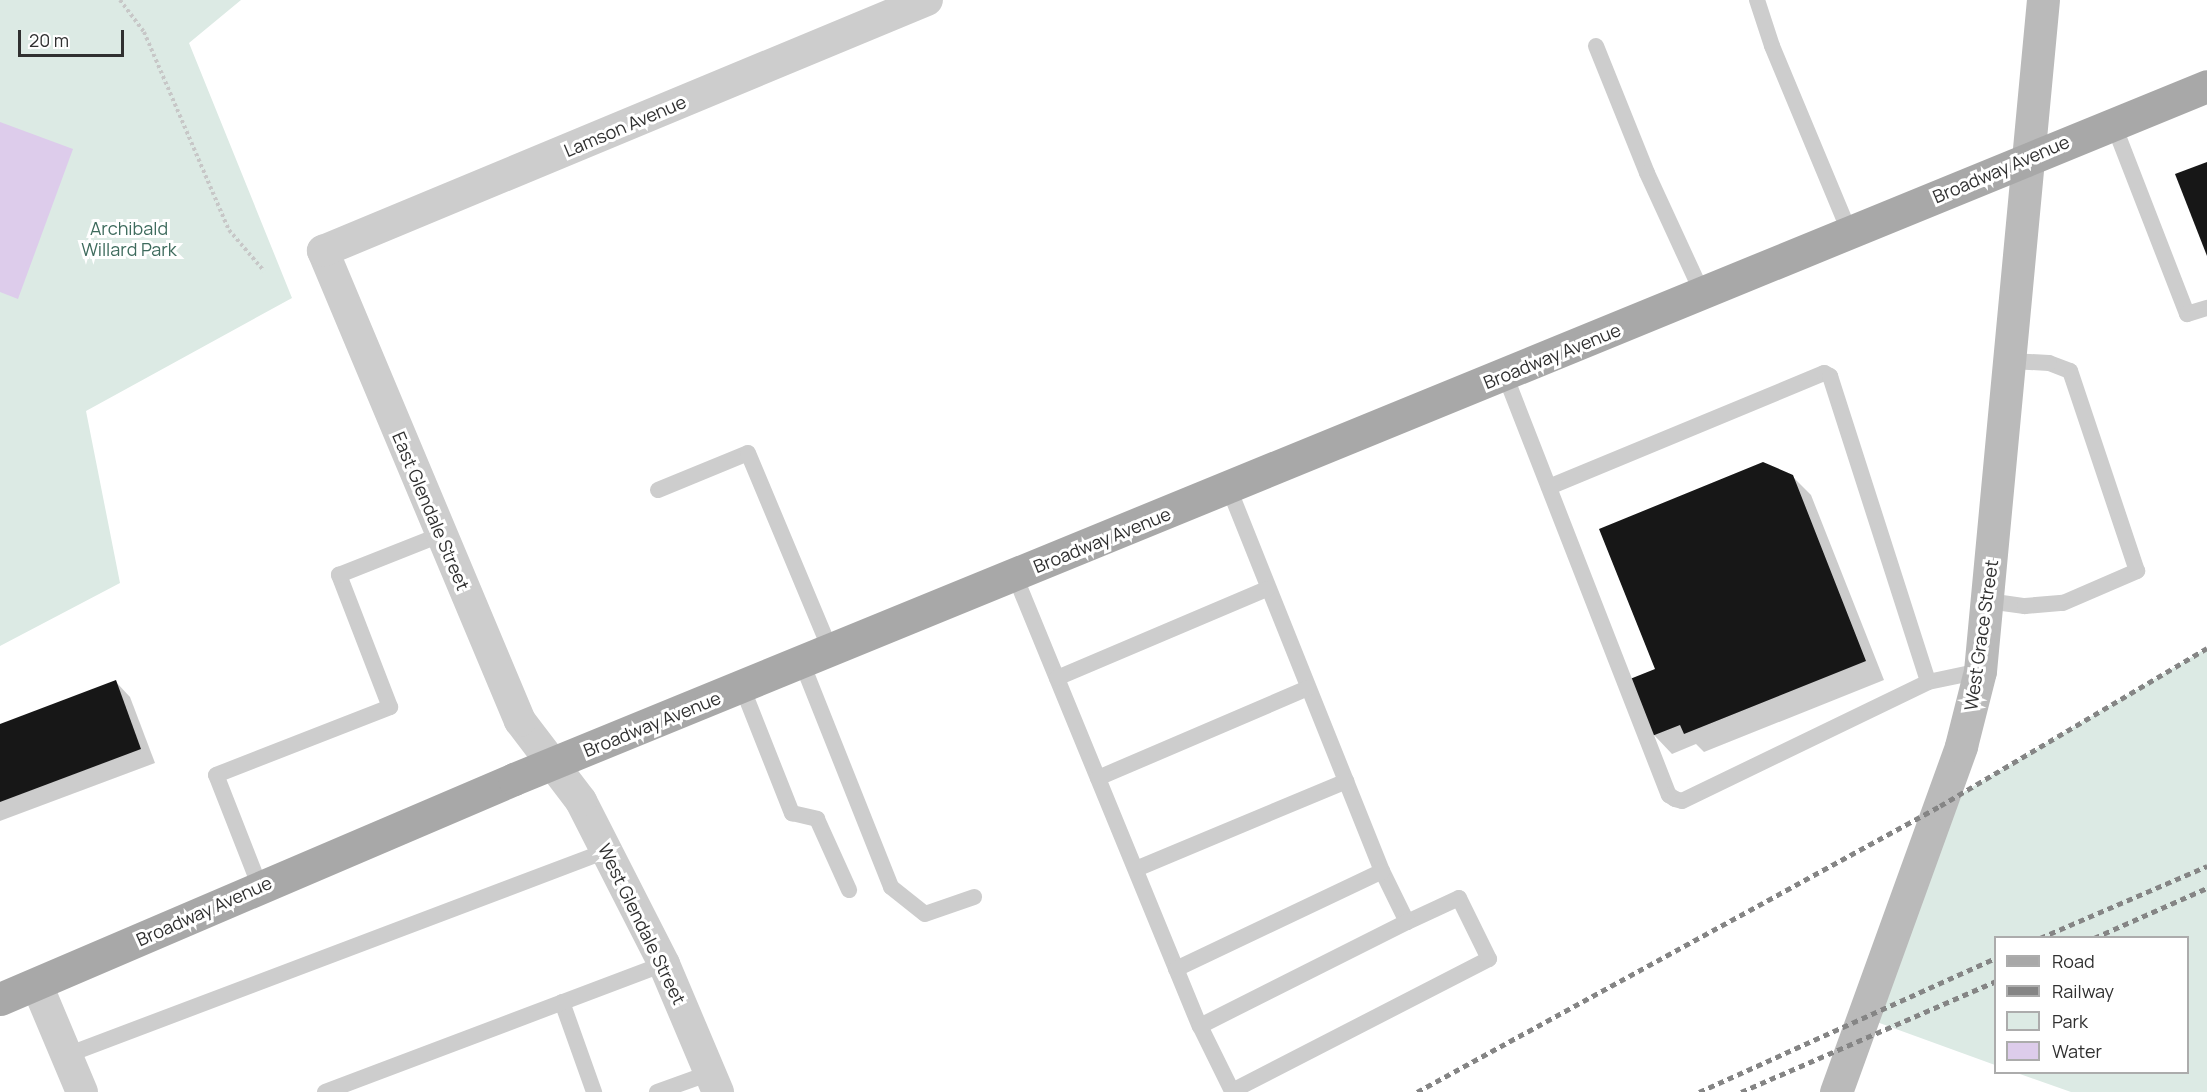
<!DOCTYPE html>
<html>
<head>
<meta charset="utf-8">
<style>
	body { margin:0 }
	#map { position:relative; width:2207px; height:1092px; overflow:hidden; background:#fff; font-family:Manrope,sans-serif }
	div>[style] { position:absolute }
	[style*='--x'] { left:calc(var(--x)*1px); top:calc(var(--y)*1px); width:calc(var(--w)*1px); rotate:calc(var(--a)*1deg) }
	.green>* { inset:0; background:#dceae4 }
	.water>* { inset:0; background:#ddcceb }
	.shadow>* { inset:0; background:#0003 }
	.building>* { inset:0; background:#171717 }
	.path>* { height:4px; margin-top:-2px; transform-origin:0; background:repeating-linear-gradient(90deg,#c7c7c7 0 3px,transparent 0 6px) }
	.lane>* { height:16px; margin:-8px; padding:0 8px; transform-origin:8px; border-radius:8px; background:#cdcdcd }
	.street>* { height:32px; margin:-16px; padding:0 16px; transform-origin:16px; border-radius:16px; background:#cdcdcd }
	.secondary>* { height:33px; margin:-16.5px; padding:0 16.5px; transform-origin:16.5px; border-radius:16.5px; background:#bababa }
	.primary>* { height:33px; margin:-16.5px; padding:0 16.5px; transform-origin:16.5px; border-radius:16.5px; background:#a8a8a8 }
	.rail>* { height:4.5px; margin-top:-2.25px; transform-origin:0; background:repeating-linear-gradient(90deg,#858585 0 6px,transparent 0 10.5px) }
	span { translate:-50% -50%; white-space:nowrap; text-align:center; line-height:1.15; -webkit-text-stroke:6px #fff; paint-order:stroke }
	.street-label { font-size:18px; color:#303030 }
	.park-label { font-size:18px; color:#3e6b5d }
	.legend { position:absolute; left:1994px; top:936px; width:195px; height:138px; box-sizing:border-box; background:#fff; border:2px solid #acacac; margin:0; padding:8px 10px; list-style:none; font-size:18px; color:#303030 }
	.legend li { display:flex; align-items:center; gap:12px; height:30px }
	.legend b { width:30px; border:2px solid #acacac }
	.scale { position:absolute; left:18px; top:30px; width:106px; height:27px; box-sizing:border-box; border:3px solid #303030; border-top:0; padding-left:8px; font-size:18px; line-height:21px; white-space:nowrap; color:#303030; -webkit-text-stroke:4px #fff; paint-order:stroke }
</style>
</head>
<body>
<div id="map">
	<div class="green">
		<div style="clip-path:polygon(0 0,241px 0,189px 43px,292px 298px,86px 411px,120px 583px,0 646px)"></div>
		<div style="clip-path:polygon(2207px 648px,2207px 1092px,2071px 1092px,2017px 1073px,2188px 1072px,2188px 938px,1996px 938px,1995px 1065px,1863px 1017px,1940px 806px)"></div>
	</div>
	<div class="water">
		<div style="clip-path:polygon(0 122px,73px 149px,18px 299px,0 292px)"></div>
	</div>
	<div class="shadow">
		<div style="clip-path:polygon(1792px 476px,1811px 495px,1884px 680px,1704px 752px,1696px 744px,1672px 754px,1654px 735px,1657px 670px)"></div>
		<div style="clip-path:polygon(116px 682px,130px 697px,155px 763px,0 821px,0 725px)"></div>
	</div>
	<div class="building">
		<div style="clip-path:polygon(2207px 162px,2207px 256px,2175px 174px)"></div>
		<div style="clip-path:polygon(1763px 462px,1793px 475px,1866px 661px,1684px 734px,1680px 725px,1652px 736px,1630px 679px,1655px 669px,1599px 529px)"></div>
		<div style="clip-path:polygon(116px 680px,141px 749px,0 802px,0 724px)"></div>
	</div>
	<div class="path">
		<div style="--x:120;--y:0;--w:40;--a:53"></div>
		<div style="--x:144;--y:32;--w:215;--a:66.8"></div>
		<div style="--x:229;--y:230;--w:54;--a:49.5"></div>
	</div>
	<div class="lane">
		<div style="--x:1757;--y:0;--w:48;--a:71.9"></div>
		<div style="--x:1772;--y:46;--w:203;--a:67.4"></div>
		<div style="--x:1596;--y:46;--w:137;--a:68.1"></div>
		<div style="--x:1647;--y:173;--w:134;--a:65.3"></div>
		<div style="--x:2113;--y:123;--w:205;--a:68.8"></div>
		<div style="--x:2187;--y:314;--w:21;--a:-17"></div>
		<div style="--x:1505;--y:375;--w:451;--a:68.7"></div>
		<div style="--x:1669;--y:795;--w:7;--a:34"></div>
		<div style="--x:1675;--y:799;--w:7;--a:16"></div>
		<div style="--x:1682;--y:801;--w:273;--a:-25.8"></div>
		<div style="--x:1928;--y:682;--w:53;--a:-11.9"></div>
		<div style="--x:1549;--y:487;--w:298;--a:-22.5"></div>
		<div style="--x:1824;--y:373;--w:7;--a:27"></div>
		<div style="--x:1830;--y:376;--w:321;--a:72.2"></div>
		<div style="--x:658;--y:490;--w:97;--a:-22.3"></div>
		<div style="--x:748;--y:453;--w:215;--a:67.3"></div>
		<div style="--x:1015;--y:576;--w:487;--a:67.7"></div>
		<div style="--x:1200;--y:1026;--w:72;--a:63.8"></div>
		<div style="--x:1232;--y:1091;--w:289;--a:-27.2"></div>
		<div style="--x:1489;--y:959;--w:68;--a:-116.2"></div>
		<div style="--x:1459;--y:898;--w:57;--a:155.2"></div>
		<div style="--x:1407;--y:922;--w:57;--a:-116.1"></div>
		<div style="--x:1382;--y:871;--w:412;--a:-111.8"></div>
		<div style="--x:1988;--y:601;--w:37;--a:8"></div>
		<div style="--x:2025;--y:606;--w:38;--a:-5"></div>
		<div style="--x:2063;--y:603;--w:81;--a:-23.4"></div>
		<div style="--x:2137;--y:571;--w:211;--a:-108.5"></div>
		<div style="--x:2070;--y:371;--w:22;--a:-159"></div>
		<div style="--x:2049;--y:363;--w:39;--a:-177"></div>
		<div style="--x:802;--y:663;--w:241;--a:68.3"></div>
		<div style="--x:891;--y:887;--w:43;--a:38.5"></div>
		<div style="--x:925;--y:914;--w:52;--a:-19.1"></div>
		<div style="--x:1057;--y:678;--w:228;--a:-23"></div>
		<div style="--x:742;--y:687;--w:136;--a:68.4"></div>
		<div style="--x:792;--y:813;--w:26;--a:13"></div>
		<div style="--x:817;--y:819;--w:78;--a:65.7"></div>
		<div style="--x:1098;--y:778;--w:228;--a:-23.2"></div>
		<div style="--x:1136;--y:869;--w:228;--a:-22.7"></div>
		<div style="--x:260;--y:887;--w:120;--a:-111.4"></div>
		<div style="--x:216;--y:775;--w:187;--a:-21.3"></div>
		<div style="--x:390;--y:707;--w:142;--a:-111.1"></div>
		<div style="--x:339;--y:575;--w:109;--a:-21.6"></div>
		<div style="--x:1176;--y:969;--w:228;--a:-25.4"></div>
		<div style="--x:562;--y:1002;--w:96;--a:70.4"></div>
		<div style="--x:1200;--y:1026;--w:232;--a:-26.7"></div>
		<div style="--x:67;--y:1055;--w:576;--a:-20.73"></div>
		<div style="--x:325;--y:1092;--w:362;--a:-20.7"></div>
		<div style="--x:657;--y:1092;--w:56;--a:-19.7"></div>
	</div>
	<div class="street">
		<div style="--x:37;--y:985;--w:116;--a:67.2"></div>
		<div style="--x:718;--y:1092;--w:139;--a:-112.9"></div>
		<div style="--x:664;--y:964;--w:183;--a:-117"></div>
		<div style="--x:581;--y:801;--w:101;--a:-127.3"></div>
		<div style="--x:520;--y:721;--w:510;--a:-112.74"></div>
		<div style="--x:323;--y:251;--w:654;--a:-22.57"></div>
	</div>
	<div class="secondary">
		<div style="--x:1836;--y:1092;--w:368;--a:-70.1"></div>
		<div style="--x:1961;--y:746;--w:77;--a:-75.8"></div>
		<div style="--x:1980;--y:671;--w:674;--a:-84.64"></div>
	</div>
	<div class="primary">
		<div style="--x:0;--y:999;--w:559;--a:-23.17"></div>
		<div style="--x:514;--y:779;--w:1829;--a:-22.26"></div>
	</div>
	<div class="rail">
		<div style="--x:2040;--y:938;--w:182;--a:-23.3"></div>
		<div style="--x:2094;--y:938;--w:124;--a:-23.9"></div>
		<div style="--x:1417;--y:1092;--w:596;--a:-28.67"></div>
		<div style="--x:1940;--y:806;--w:310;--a:-30.6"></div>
		<div style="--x:1699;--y:1092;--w:326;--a:-24.3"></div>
		<div style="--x:1741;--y:1092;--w:278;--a:-23.5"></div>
	</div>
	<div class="street-label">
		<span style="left:625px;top:126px;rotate:-23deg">Lamson Avenue</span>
		<span style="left:2001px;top:169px;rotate:-23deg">Broadway Avenue</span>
		<span style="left:1552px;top:356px;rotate:-22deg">Broadway Avenue</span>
		<span style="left:431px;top:511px;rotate:67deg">East Glendale Street</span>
		<span style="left:1102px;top:540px;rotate:-22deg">Broadway Avenue</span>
		<span style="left:1981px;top:635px;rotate:-82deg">West Grace Street</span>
		<span style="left:652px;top:724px;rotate:-22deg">Broadway Avenue</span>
		<span style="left:204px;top:911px;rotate:-24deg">Broadway Avenue</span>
		<span style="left:642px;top:924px;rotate:64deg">West Glendale Street</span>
	</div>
	<div class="park-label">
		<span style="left:129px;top:239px">Archibald<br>Willard Park</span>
	</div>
	<ul class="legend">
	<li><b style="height:8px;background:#a8a8a8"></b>Road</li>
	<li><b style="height:8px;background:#858585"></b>Railway</li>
	<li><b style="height:16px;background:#dceae4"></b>Park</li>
	<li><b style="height:16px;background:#ddcceb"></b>Water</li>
	</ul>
	<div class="scale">20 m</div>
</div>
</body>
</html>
